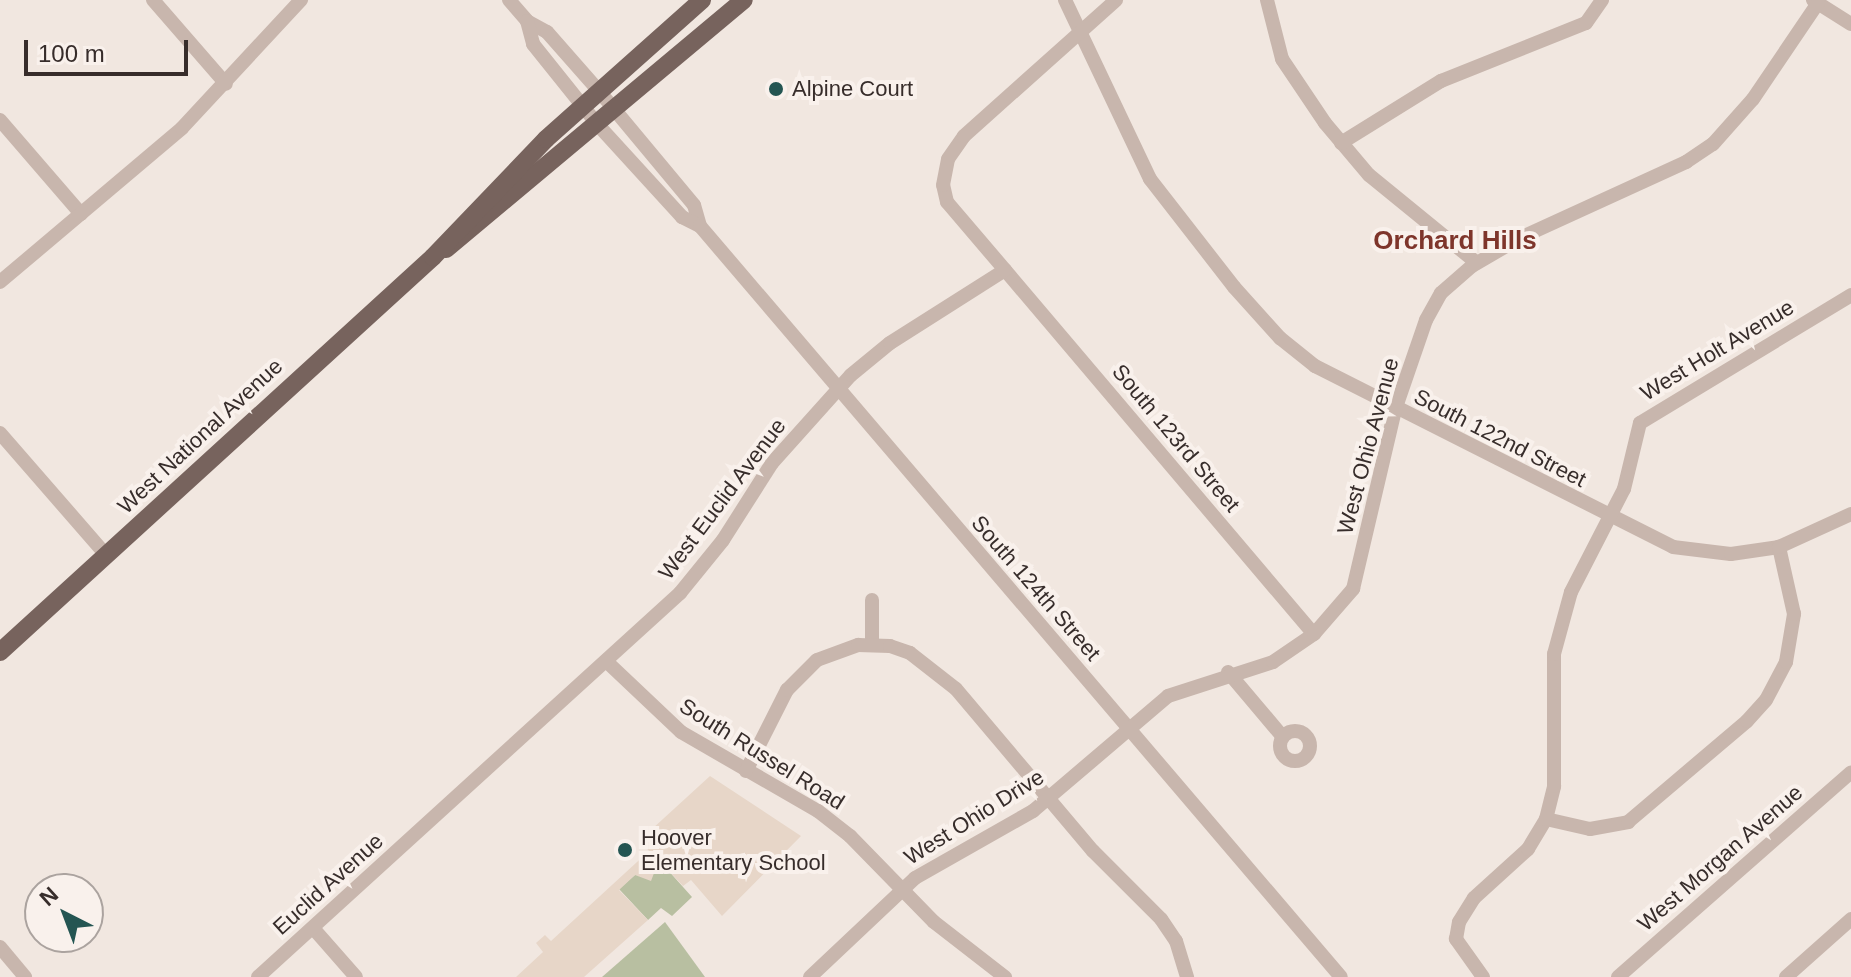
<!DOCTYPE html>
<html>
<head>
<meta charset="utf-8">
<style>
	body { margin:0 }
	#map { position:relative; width:1851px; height:977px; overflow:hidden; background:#f1e7e0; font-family:Arial,sans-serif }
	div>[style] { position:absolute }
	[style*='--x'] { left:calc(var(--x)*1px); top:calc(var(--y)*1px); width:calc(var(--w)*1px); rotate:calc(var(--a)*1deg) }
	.green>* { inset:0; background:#b8bfa1 }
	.plaza>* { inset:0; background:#e7d6c8 }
	.minor>* { height:14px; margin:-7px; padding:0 7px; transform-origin:7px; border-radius:7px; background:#c8b6ad }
	.minor>.ring { margin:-7px; padding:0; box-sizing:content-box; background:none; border:14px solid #c8b6ad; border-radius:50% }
	.major>* { height:18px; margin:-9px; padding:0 9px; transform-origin:9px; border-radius:9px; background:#77635d }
	.dots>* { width:22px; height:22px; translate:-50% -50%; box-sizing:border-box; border:4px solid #f9f1ec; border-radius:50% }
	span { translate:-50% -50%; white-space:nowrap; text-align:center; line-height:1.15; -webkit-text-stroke:8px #f9f1ec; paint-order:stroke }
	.poi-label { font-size:22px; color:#372d2b }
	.left { translate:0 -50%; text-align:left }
	.street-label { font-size:22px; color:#372d2b }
	.quarter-label { font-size:26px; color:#7e352b; font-weight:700 }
	.north { position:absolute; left:24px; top:873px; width:80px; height:80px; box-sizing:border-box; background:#f9f1ec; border:2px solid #aba39f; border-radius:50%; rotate:318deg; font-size:22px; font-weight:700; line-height:32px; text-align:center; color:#372d2b }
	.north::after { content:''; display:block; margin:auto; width:28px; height:36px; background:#245552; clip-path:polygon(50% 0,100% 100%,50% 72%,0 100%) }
	.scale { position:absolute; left:24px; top:40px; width:164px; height:36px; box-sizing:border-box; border:4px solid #372d2b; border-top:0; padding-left:10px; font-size:24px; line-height:28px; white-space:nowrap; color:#372d2b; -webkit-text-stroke:6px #f9f1ec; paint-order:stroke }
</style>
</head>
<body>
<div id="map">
	<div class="green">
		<div style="clip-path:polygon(666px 868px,692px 897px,672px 916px,661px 908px,648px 920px,619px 889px,635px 875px)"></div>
		<div style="clip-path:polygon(665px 922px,705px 977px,602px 977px)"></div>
	</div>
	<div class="plaza">
		<div style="clip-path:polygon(710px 776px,801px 836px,722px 916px,691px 880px,683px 886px,666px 868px,656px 868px,651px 881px,635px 875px,619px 890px,648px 920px,584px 977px,516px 977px,543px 952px,536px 943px,545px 935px,551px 941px,649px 851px,640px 840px)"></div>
	</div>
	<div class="minor">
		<div style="--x:153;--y:0;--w:111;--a:49"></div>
		<div style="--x:509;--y:0;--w:28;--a:49"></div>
		<div style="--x:527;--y:21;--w:23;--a:29"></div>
		<div style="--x:547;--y:32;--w:79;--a:48.6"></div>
		<div style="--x:599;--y:91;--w:148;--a:50.2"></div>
		<div style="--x:694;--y:205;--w:22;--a:74"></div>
		<div style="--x:1065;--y:0;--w:198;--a:64.6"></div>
		<div style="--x:1150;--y:179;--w:137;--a:52.1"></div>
		<div style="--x:1234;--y:287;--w:69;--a:48"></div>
		<div style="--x:1280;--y:338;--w:45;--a:38.7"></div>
		<div style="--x:1315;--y:366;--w:401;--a:26.8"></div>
		<div style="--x:1673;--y:547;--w:58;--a:6.9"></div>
		<div style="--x:1731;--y:554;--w:49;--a:-8.3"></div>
		<div style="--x:1267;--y:0;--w:61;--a:75.7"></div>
		<div style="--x:1282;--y:59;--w:77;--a:56.1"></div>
		<div style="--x:1325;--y:123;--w:68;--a:49.8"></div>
		<div style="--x:1369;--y:175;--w:139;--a:39.2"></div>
		<div style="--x:1813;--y:0;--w:45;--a:32.3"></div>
		<div style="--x:527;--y:21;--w:24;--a:75"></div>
		<div style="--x:533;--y:44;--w:104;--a:51.3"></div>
		<div style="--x:598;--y:125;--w:125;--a:47.6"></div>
		<div style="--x:682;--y:217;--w:20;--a:27"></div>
		<div style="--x:700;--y:226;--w:987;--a:49.52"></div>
		<div style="--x:0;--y:120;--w:124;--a:49.2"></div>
		<div style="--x:1341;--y:143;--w:118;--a:-31.8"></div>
		<div style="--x:1441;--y:81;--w:156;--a:-21.8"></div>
		<div style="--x:1586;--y:23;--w:28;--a:-55"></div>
		<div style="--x:1005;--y:270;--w:477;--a:49.7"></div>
		<div style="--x:0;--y:282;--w:238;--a:-40.2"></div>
		<div style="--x:182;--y:128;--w:175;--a:-47.1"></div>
		<div style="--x:0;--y:433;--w:162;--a:49"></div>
		<div style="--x:872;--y:644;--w:44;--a:-90"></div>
		<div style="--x:606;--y:661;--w:103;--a:43.4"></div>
		<div style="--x:681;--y:732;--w:158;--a:30"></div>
		<div style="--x:818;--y:811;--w:41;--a:38"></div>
		<div style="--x:850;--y:836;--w:120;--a:45.7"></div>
		<div style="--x:934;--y:922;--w:90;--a:37.8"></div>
		<div style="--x:1228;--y:672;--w:85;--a:49.8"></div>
		<div class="ring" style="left:1280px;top:731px;width:16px;height:16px"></div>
		<div style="--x:746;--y:771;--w:91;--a:-63.2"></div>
		<div style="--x:787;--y:690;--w:42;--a:-45"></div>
		<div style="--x:817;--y:660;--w:44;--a:-20.1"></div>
		<div style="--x:858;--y:645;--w:32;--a:2"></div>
		<div style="--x:890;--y:646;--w:21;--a:19"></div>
		<div style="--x:910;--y:653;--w:58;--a:38"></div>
		<div style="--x:956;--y:689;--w:212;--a:49.8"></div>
		<div style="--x:1093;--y:851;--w:96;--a:45"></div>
		<div style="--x:1161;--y:919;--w:27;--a:56"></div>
		<div style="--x:1176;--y:941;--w:38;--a:73"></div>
		<div style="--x:1546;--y:819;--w:45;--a:12.8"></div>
		<div style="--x:1590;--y:829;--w:39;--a:-10"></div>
		<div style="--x:1628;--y:822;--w:156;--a:-40.3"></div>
		<div style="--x:1747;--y:721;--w:28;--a:-48"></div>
		<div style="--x:1766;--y:700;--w:43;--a:-62.2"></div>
		<div style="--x:1786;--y:662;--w:49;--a:-80.5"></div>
		<div style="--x:1794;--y:614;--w:69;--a:-102.6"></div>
		<div style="--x:1779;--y:547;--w:79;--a:-24.6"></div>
		<div style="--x:313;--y:928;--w:65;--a:48.7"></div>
		<div style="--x:0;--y:947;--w:39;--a:50"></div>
		<div style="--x:258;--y:977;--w:571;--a:-42.3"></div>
		<div style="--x:680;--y:593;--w:68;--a:-50.9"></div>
		<div style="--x:723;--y:540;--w:91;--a:-57.5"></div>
		<div style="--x:772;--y:463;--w:118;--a:-48.1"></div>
		<div style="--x:851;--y:375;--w:50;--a:-39.4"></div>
		<div style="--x:890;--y:343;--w:136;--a:-32.4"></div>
		<div style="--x:1005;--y:270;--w:89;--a:-130.5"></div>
		<div style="--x:947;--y:202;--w:17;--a:-103"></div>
		<div style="--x:943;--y:185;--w:26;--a:-79"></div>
		<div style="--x:948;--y:159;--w:28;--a:-55"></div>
		<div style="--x:964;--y:136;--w:204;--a:-41.8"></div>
		<div style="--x:810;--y:977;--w:144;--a:-43.3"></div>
		<div style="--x:915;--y:878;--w:136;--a:-29.6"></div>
		<div style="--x:1033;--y:811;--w:177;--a:-40.4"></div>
		<div style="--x:1168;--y:696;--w:110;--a:-17.9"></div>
		<div style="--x:1273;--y:662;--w:50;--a:-34.3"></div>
		<div style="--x:1314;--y:634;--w:60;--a:-49.1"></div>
		<div style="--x:1353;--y:589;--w:184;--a:-76.8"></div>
		<div style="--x:1395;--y:410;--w:95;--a:-71"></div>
		<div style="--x:1426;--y:320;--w:31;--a:-61"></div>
		<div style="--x:1441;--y:293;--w:41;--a:-41.1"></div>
		<div style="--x:1472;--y:266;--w:56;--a:-30.3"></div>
		<div style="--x:1520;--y:238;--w:183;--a:-24.6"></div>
		<div style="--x:1686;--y:162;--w:32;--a:-34"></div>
		<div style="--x:1713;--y:144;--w:60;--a:-48.4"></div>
		<div style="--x:1753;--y:99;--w:116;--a:-55.9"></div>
		<div style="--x:1483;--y:977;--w:47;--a:-125.4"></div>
		<div style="--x:1456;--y:939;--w:17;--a:-80"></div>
		<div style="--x:1459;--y:922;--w:28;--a:-58"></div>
		<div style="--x:1474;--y:898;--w:73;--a:-42.2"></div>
		<div style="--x:1528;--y:849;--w:35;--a:-59"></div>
		<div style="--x:1546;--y:819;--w:34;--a:-76"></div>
		<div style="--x:1554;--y:786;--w:132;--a:-90"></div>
		<div style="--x:1554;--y:654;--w:64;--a:-74.7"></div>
		<div style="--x:1571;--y:592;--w:116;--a:-62.8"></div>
		<div style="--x:1624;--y:489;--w:68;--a:-76.4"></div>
		<div style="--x:1640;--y:423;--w:247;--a:-31.2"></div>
		<div style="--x:1618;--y:977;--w:310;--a:-41.3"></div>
		<div style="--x:1786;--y:977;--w:87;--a:-41.7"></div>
	</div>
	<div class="major">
		<div style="--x:446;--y:249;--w:388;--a:-39.9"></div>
		<div style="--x:0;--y:652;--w:586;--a:-42.37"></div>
		<div style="--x:433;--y:257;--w:163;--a:-46.2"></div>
		<div style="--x:546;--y:139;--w:209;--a:-41.7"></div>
	</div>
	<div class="dots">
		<div style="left:776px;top:89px;background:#245552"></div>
		<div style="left:625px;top:850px;background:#245552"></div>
	</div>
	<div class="poi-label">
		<span class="left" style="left:792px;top:89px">Alpine Court</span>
		<span class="left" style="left:641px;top:850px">Hoover<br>Elementary School</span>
	</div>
	<div class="street-label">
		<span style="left:1717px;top:350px;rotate:-31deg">West Holt Avenue</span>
		<span style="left:200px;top:436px;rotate:-43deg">West National Avenue</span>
		<span style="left:1176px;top:438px;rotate:50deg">South 123rd Street</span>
		<span style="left:1500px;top:438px;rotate:27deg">South 122nd Street</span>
		<span style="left:1368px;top:446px;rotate:-75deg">West Ohio Avenue</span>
		<span style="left:722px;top:499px;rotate:-53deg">West Euclid Avenue</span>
		<span style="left:1036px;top:588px;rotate:49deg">South 124th Street</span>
		<span style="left:762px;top:754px;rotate:32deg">South Russel Road</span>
		<span style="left:974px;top:817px;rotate:-32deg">West Ohio Drive</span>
		<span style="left:1720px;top:858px;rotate:-41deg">West Morgan Avenue</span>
		<span style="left:328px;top:884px;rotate:-42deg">Euclid Avenue</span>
	</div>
	<div class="quarter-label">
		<span style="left:1455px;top:241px">Orchard Hills</span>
	</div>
	<div class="north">N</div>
	<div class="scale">100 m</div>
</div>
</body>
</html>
